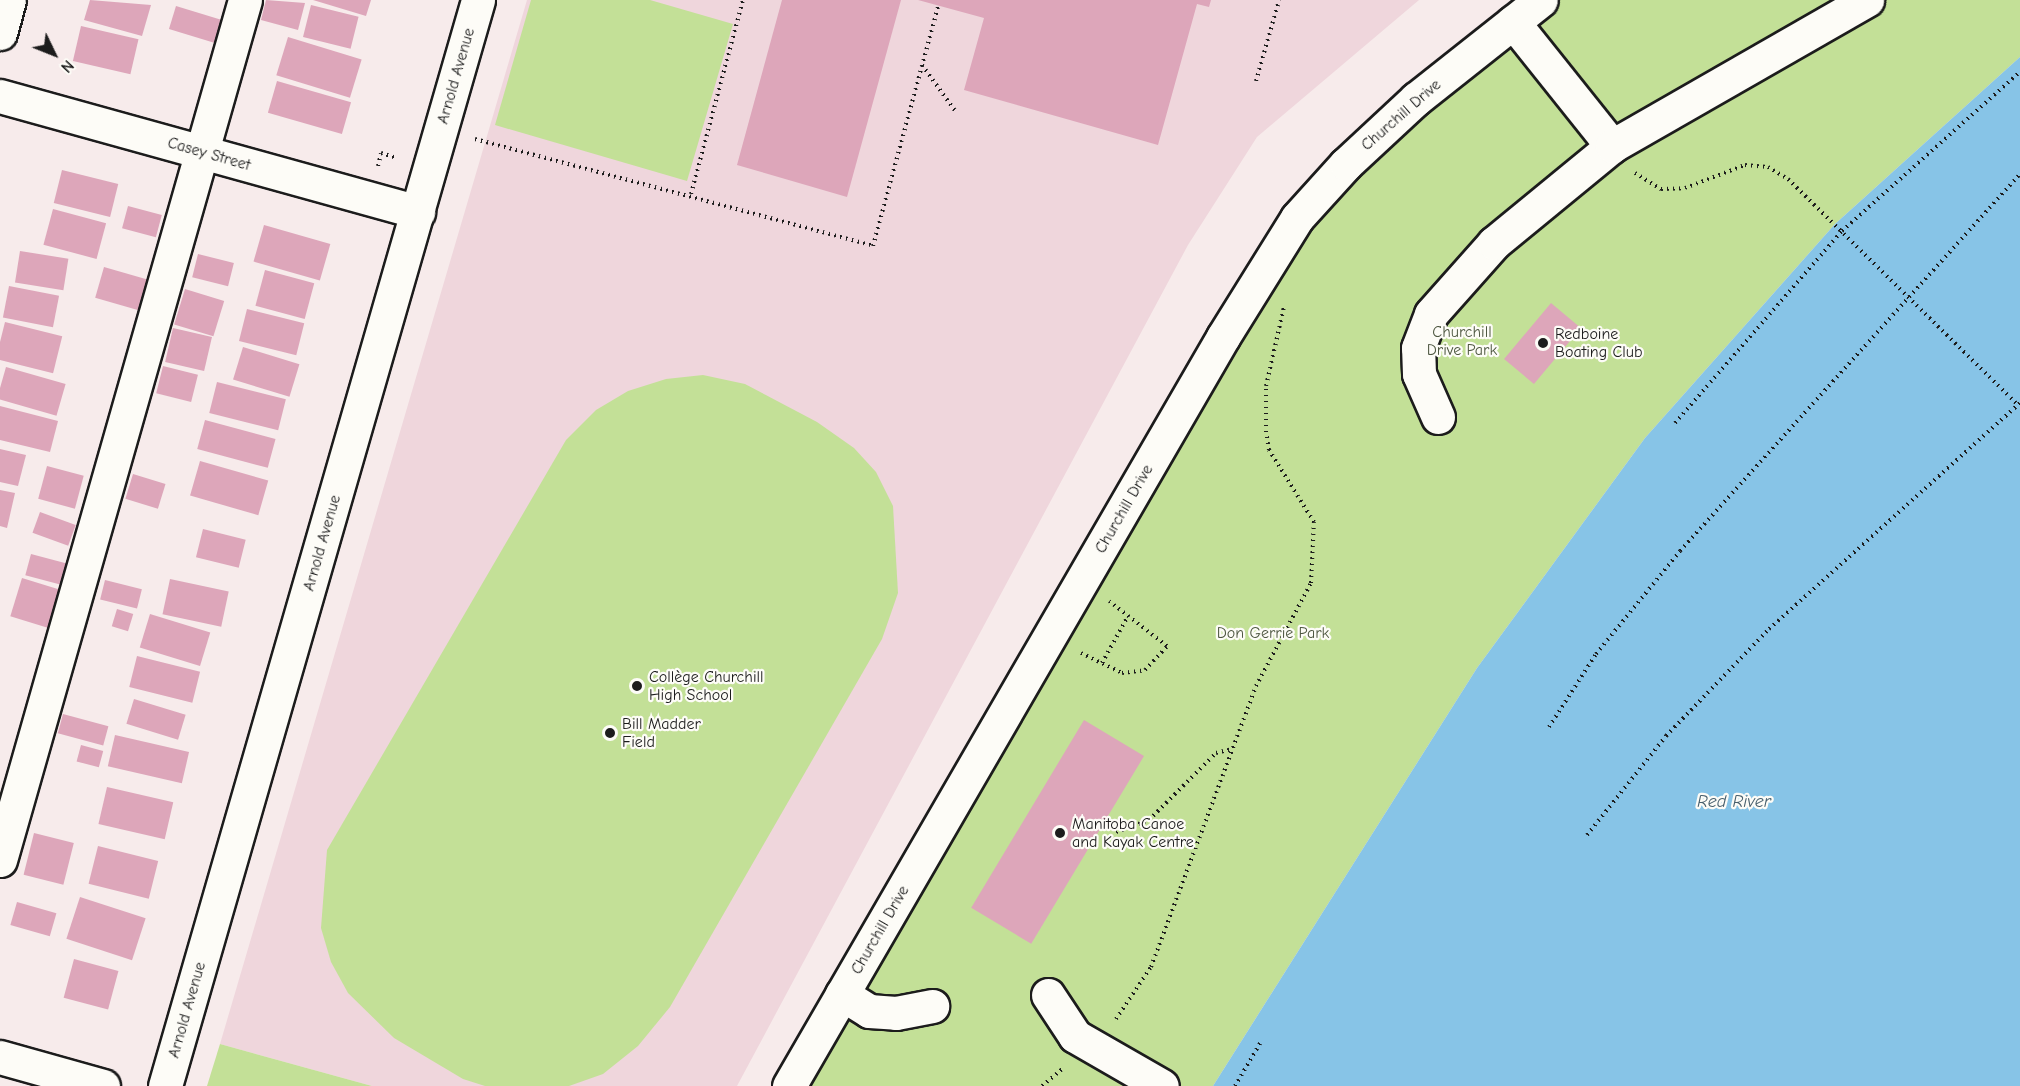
<!DOCTYPE html>
<html>
<head>
<meta charset="utf-8">
<style>
	body { margin:0 }
	#map { position:relative; width:2020px; height:1086px; overflow:hidden; background:#f7ebeb; font-family:"Comic Neue",sans-serif }
	div>[style] { position:absolute }
	[style*='--x'] { left:calc(var(--x)*1px); top:calc(var(--y)*1px); width:calc(var(--w)*1px); rotate:calc(var(--a)*1deg) }
	.built>* { inset:0; background:#efd6dc }
	.green>* { inset:0; background:#c3e097 }
	.water>* { inset:0; background:#87c4e7 }
	.building>* { inset:0; background:#dda6ba; transform-origin:0 0 }
	.path>* { height:4px; margin-top:-2px; transform-origin:0; background:repeating-linear-gradient(90deg,#1c1c1c 0 1.5px,transparent 0 6px) }
	.roads { filter:drop-shadow(2px 0 #1c1c1c) drop-shadow(-2px 0 #1c1c1c) drop-shadow(0 2px #1c1c1c) drop-shadow(0 -2px #1c1c1c) }
	.minor>* { height:33px; margin:-16.5px; padding:0 16.5px; transform-origin:16.5px; border-radius:16.5px; background:#fdfcf7 }
	.dots>* { width:16px; height:16px; translate:-50% -50%; box-sizing:border-box; border:3px solid #fdfcf7; border-radius:50% }
	span { translate:-50% -50%; white-space:nowrap; text-align:center; line-height:1.15; -webkit-text-stroke:4.5px #fdfcf7; paint-order:stroke }
	.street-label { font-size:16px; color:#1c1c1c }
	.park-label { font-size:16px; color:#4e5741 }
	.poi-label { font-size:16px; color:#1c1c1c }
	.left { translate:0 -50%; text-align:left }
	.water-label { font-size:18px; color:#475f6d; font-style:italic }
	.north { position:absolute; left:24px; top:24px; width:60px; height:60px; -webkit-text-stroke:4px #fdfcf7; paint-order:stroke; rotate:133deg; font-size:16px; font-weight:700; line-height:24px; text-align:center; color:#1c1c1c }
	.north::after { content:''; display:block; margin:auto; width:21px; height:27px; background:#1c1c1c; clip-path:polygon(50% 0,100% 100%,50% 72%,0 100%) }
</style>
</head>
<body>
<div id="map">
	<div class="built">
		<div style="clip-path:polygon(527px 0,1419px 0,1257px 137px,1188px 245px,737px 1086px,372px 1086px,220px 1044px)"></div>
	</div>
	<div class="green">
		<div style="clip-path:polygon(531px 0,650px 0,733px 24px,687px 181px,495px 125px)"></div>
		<div style="clip-path:polygon(1541px 0,2020px 0,2020px 57px,1835px 224px,1645px 438px,1477px 668px,1213px 1086px,789px 1086px,1297px 218px)"></div>
		<div style="clip-path:polygon(703px 375px,745px 384px,817px 422px,854px 448px,876px 472px,893px 506px,898px 593px,882px 639px,670px 1007px,638px 1046px,603px 1074px,569px 1086px,485px 1086px,463px 1079px,394px 1038px,348px 993px,331px 962px,321px 928px,327px 850px,566px 440px,596px 410px,628px 391px,666px 379px)"></div>
		<div style="clip-path:polygon(220px 1044px,372px 1086px,207px 1086px)"></div>
	</div>
	<div class="water">
		<div style="clip-path:polygon(2020px 57px,2020px 1086px,1213px 1086px,1477px 668px,1645px 438px,1835px 224px)"></div>
	</div>
	<div class="building">
		<div style="clip-path:polygon(90px 0,151px 5px,142px 36px,84px 20px)"></div>
		<div style="clip-path:polygon(266px 0,305px 3px,298px 30px,261px 20px)"></div>
		<div style="clip-path:polygon(313px 0,371px 0,366px 16px)"></div>
		<div style="clip-path:polygon(782px 0,901px 0,847px 197px,737px 165px)"></div>
		<div style="clip-path:polygon(918px 0,1211px 0,1209px 7px,1197px 4px,1158px 145px,964px 90px,984px 18px)"></div>
		<div style="left:311px;top:5px;width:49px;height:33px;rotate:14deg"></div>
		<div style="left:176px;top:6px;width:48px;height:24px;rotate:17deg"></div>
		<div style="left:81px;top:26px;width:59px;height:36px;rotate:13deg"></div>
		<div style="left:288px;top:37px;width:77px;height:40px;rotate:17deg"></div>
		<div style="left:277px;top:81px;width:77px;height:33px;rotate:16deg"></div>
		<div style="left:62px;top:170px;width:58px;height:34px;rotate:14deg"></div>
		<div style="left:128px;top:206px;width:35px;height:23px;rotate:15deg"></div>
		<div style="left:53px;top:209px;width:55px;height:37px;rotate:15deg"></div>
		<div style="left:264px;top:225px;width:69px;height:38px;rotate:16deg"></div>
		<div style="left:20px;top:251px;width:49px;height:32px;rotate:9deg"></div>
		<div style="left:198px;top:254px;width:37px;height:24px;rotate:14deg"></div>
		<div style="left:104px;top:267px;width:46px;height:32px;rotate:16deg"></div>
		<div style="left:265px;top:270px;width:51px;height:37px;rotate:15deg"></div>
		<div style="left:9px;top:286px;width:51px;height:32px;rotate:11deg"></div>
		<div style="left:185px;top:289px;width:41px;height:37px;rotate:17deg"></div>
		<div style="left:1551px;top:303px;width:39px;height:73px;rotate:40deg"></div>
		<div style="left:247px;top:309px;width:59px;height:33px;rotate:14deg"></div>
		<div style="left:5px;top:322px;width:59px;height:38px;rotate:14deg"></div>
		<div style="left:173px;top:328px;width:40px;height:35px;rotate:13deg"></div>
		<div style="left:243px;top:347px;width:59px;height:34px;rotate:17deg"></div>
		<div style="left:163px;top:366px;width:36px;height:28px;rotate:14deg"></div>
		<div style="left:6px;top:367px;width:62px;height:33px;rotate:16deg"></div>
		<div style="left:217px;top:382px;width:71px;height:32px;rotate:14deg"></div>
		<div style="clip-path:polygon(0 406px,58px 421px,50px 452px,0 440px)"></div>
		<div style="left:205px;top:420px;width:73px;height:30px;rotate:15deg"></div>
		<div style="clip-path:polygon(0 449px,26px 455px,18px 486px,0 482px)"></div>
		<div style="left:200px;top:461px;width:71px;height:36px;rotate:16deg"></div>
		<div style="left:47px;top:466px;width:38px;height:34px;rotate:15deg"></div>
		<div style="left:133px;top:474px;width:34px;height:26px;rotate:17deg"></div>
		<div style="clip-path:polygon(0 490px,15px 493px,7px 528px,0 526px)"></div>
		<div style="left:40px;top:512px;width:38px;height:22px;rotate:20deg"></div>
		<div style="left:203px;top:529px;width:44px;height:29px;rotate:14deg"></div>
		<div style="left:31px;top:554px;width:38px;height:22px;rotate:15deg"></div>
		<div style="left:22px;top:578px;width:39px;height:40px;rotate:17deg"></div>
		<div style="left:170px;top:579px;width:60px;height:36px;rotate:12deg"></div>
		<div style="left:105px;top:580px;width:38px;height:20px;rotate:14deg"></div>
		<div style="left:117px;top:609px;width:17px;height:18px;rotate:17deg"></div>
		<div style="left:150px;top:614px;width:63px;height:35px;rotate:17deg"></div>
		<div style="left:137px;top:656px;width:65px;height:32px;rotate:14deg"></div>
		<div style="left:134px;top:699px;width:54px;height:26px;rotate:17deg"></div>
		<div style="left:63px;top:714px;width:47px;height:20px;rotate:15deg"></div>
		<div style="left:1084px;top:720px;width:70px;height:219px;rotate:31deg"></div>
		<div style="left:115px;top:735px;width:76px;height:32px;rotate:13deg"></div>
		<div style="left:81px;top:745px;width:23px;height:17px;rotate:15deg"></div>
		<div style="left:107px;top:787px;width:68px;height:38px;rotate:13deg"></div>
		<div style="left:34px;top:833px;width:41px;height:43px;rotate:14deg"></div>
		<div style="left:98px;top:846px;width:62px;height:39px;rotate:14deg"></div>
		<div style="left:80px;top:897px;width:69px;height:44px;rotate:18deg"></div>
		<div style="left:17px;top:902px;width:41px;height:24px;rotate:16deg"></div>
		<div style="left:74px;top:959px;width:46px;height:40px;rotate:15deg"></div>
	</div>
	<div class="path">
		<div style="--x:922;--y:65;--w:58;--a:54.1"></div>
		<div style="--x:1256;--y:81;--w:84;--a:-74.1"></div>
		<div style="--x:475;--y:139;--w:412;--a:15"></div>
		<div style="--x:873;--y:246;--w:249;--a:-74.8"></div>
		<div style="--x:378;--y:166;--w:13;--a:-77"></div>
		<div style="--x:381;--y:153;--w:16;--a:18"></div>
		<div style="--x:1635;--y:173;--w:31;--a:32"></div>
		<div style="--x:1661;--y:189;--w:24;--a:-2"></div>
		<div style="--x:1685;--y:188;--w:64;--a:-21"></div>
		<div style="--x:1745;--y:165;--w:23;--a:5"></div>
		<div style="--x:1768;--y:167;--w:23;--a:31"></div>
		<div style="--x:1788;--y:179;--w:322;--a:44.5"></div>
		<div style="--x:691;--y:194;--w:201;--a:-75"></div>
		<div style="--x:1675;--y:423;--w:254;--a:-49"></div>
		<div style="--x:1842;--y:231;--w:239;--a:-41.8"></div>
		<div style="--x:1081;--y:653;--w:46;--a:26"></div>
		<div style="--x:1122;--y:673;--w:23;--a:-7"></div>
		<div style="--x:1145;--y:670;--w:33;--a:-47"></div>
		<div style="--x:1167;--y:646;--w:73;--a:-142.2"></div>
		<div style="--x:1102;--y:663;--w:54;--a:-61"></div>
		<div style="--x:1549;--y:727;--w:87;--a:-57.2"></div>
		<div style="--x:1596;--y:654;--w:133;--a:-50.8"></div>
		<div style="--x:1680;--y:551;--w:508;--a:-47.95"></div>
		<div style="--x:1116;--y:832;--w:35;--a:-20"></div>
		<div style="--x:1149;--y:820;--w:95;--a:-45"></div>
		<div style="--x:1216;--y:753;--w:16;--a:-14"></div>
		<div style="--x:1587;--y:835;--w:127;--a:-51.4"></div>
		<div style="--x:1666;--y:736;--w:149;--a:-46.1"></div>
		<div style="--x:1769;--y:629;--w:338;--a:-42"></div>
		<div style="--x:1116;--y:1019;--w:63;--a:-56.1"></div>
		<div style="--x:1151;--y:967;--w:300;--a:-69.5"></div>
		<div style="--x:1256;--y:686;--w:117;--a:-61.9"></div>
		<div style="--x:1311;--y:583;--w:61;--a:-87.2"></div>
		<div style="--x:1314;--y:522;--w:85;--a:-122"></div>
		<div style="--x:1269;--y:450;--w:18;--a:-99"></div>
		<div style="--x:1266;--y:432;--w:46;--a:-90"></div>
		<div style="--x:1266;--y:386;--w:81;--a:-77.2"></div>
		<div style="--x:1042;--y:1086;--w:26;--a:-40"></div>
		<div style="--x:1235;--y:1086;--w:53;--a:-59.6"></div>
	</div>
	<div class="roads">
		<div class="minor">
			<div style="--x:1513;--y:22;--w:159;--a:51.4"></div>
			<div style="--x:0;--y:33;--w:34;--a:-75"></div>
			<div style="--x:0;--y:96;--w:434;--a:15.5"></div>
			<div style="--x:1438;--y:417;--w:47;--a:-113.8"></div>
			<div style="--x:1419;--y:374;--w:26;--a:-92"></div>
			<div style="--x:1418;--y:348;--w:36;--a:-69"></div>
			<div style="--x:1431;--y:314;--w:95;--a:-48.4"></div>
			<div style="--x:1494;--y:243;--w:153;--a:-39.4"></div>
			<div style="--x:1612;--y:146;--w:294;--a:-29.8"></div>
			<div style="--x:0;--y:860;--w:894;--a:-74.1"></div>
			<div style="--x:842;--y:994;--w:32;--a:32"></div>
			<div style="--x:869;--y:1011;--w:27;--a:4"></div>
			<div style="--x:896;--y:1013;--w:37;--a:-11"></div>
			<div style="--x:1048;--y:995;--w:49;--a:56.6"></div>
			<div style="--x:1075;--y:1036;--w:100;--a:29.9"></div>
			<div style="--x:0;--y:1057;--w:107;--a:15.7"></div>
			<div style="--x:165;--y:1086;--w:1130;--a:-73.92"></div>
			<div style="--x:789;--y:1086;--w:866;--a:-59.91"></div>
			<div style="--x:1223;--y:337;--w:140;--a:-58.1"></div>
			<div style="--x:1297;--y:218;--w:73;--a:-47.8"></div>
			<div style="--x:1346;--y:164;--w:96;--a:-42.9"></div>
			<div style="--x:1416;--y:99;--w:159;--a:-38.4"></div>
		</div>
	</div>
	<div class="dots">
		<div style="left:1543px;top:343px;background:#1c1c1c"></div>
		<div style="left:637px;top:686px;background:#1c1c1c"></div>
		<div style="left:610px;top:733px;background:#1c1c1c"></div>
		<div style="left:1060px;top:833px;background:#1c1c1c"></div>
	</div>
	<div class="street-label">
		<span style="left:456px;top:76px;rotate:-74deg">Arnold Avenue</span>
		<span style="left:1401px;top:115px;rotate:-41deg">Churchill Drive</span>
		<span style="left:209px;top:154px;rotate:16deg">Casey Street</span>
		<span style="left:1124px;top:509px;rotate:-60deg">Churchill Drive</span>
		<span style="left:322px;top:543px;rotate:-74deg">Arnold Avenue</span>
		<span style="left:880px;top:930px;rotate:-60deg">Churchill Drive</span>
		<span style="left:187px;top:1010px;rotate:-74deg">Arnold Avenue</span>
	</div>
	<div class="park-label">
		<span style="left:1462px;top:341px">Churchill<br>Drive Park</span>
		<span style="left:1273px;top:633px">Don Gerrie Park</span>
	</div>
	<div class="poi-label">
		<span class="left" style="left:1555px;top:343px">Redboine<br>Boating Club</span>
		<span class="left" style="left:649px;top:686px">Collège Churchill<br>High School</span>
		<span class="left" style="left:622px;top:733px">Bill Madder<br>Field</span>
		<span class="left" style="left:1072px;top:833px">Manitoba Canoe<br>and Kayak Centre</span>
	</div>
	<div class="water-label">
		<span style="left:1734px;top:802px">Red River</span>
	</div>
	<div class="north">N</div>
</div>
</body>
</html>
